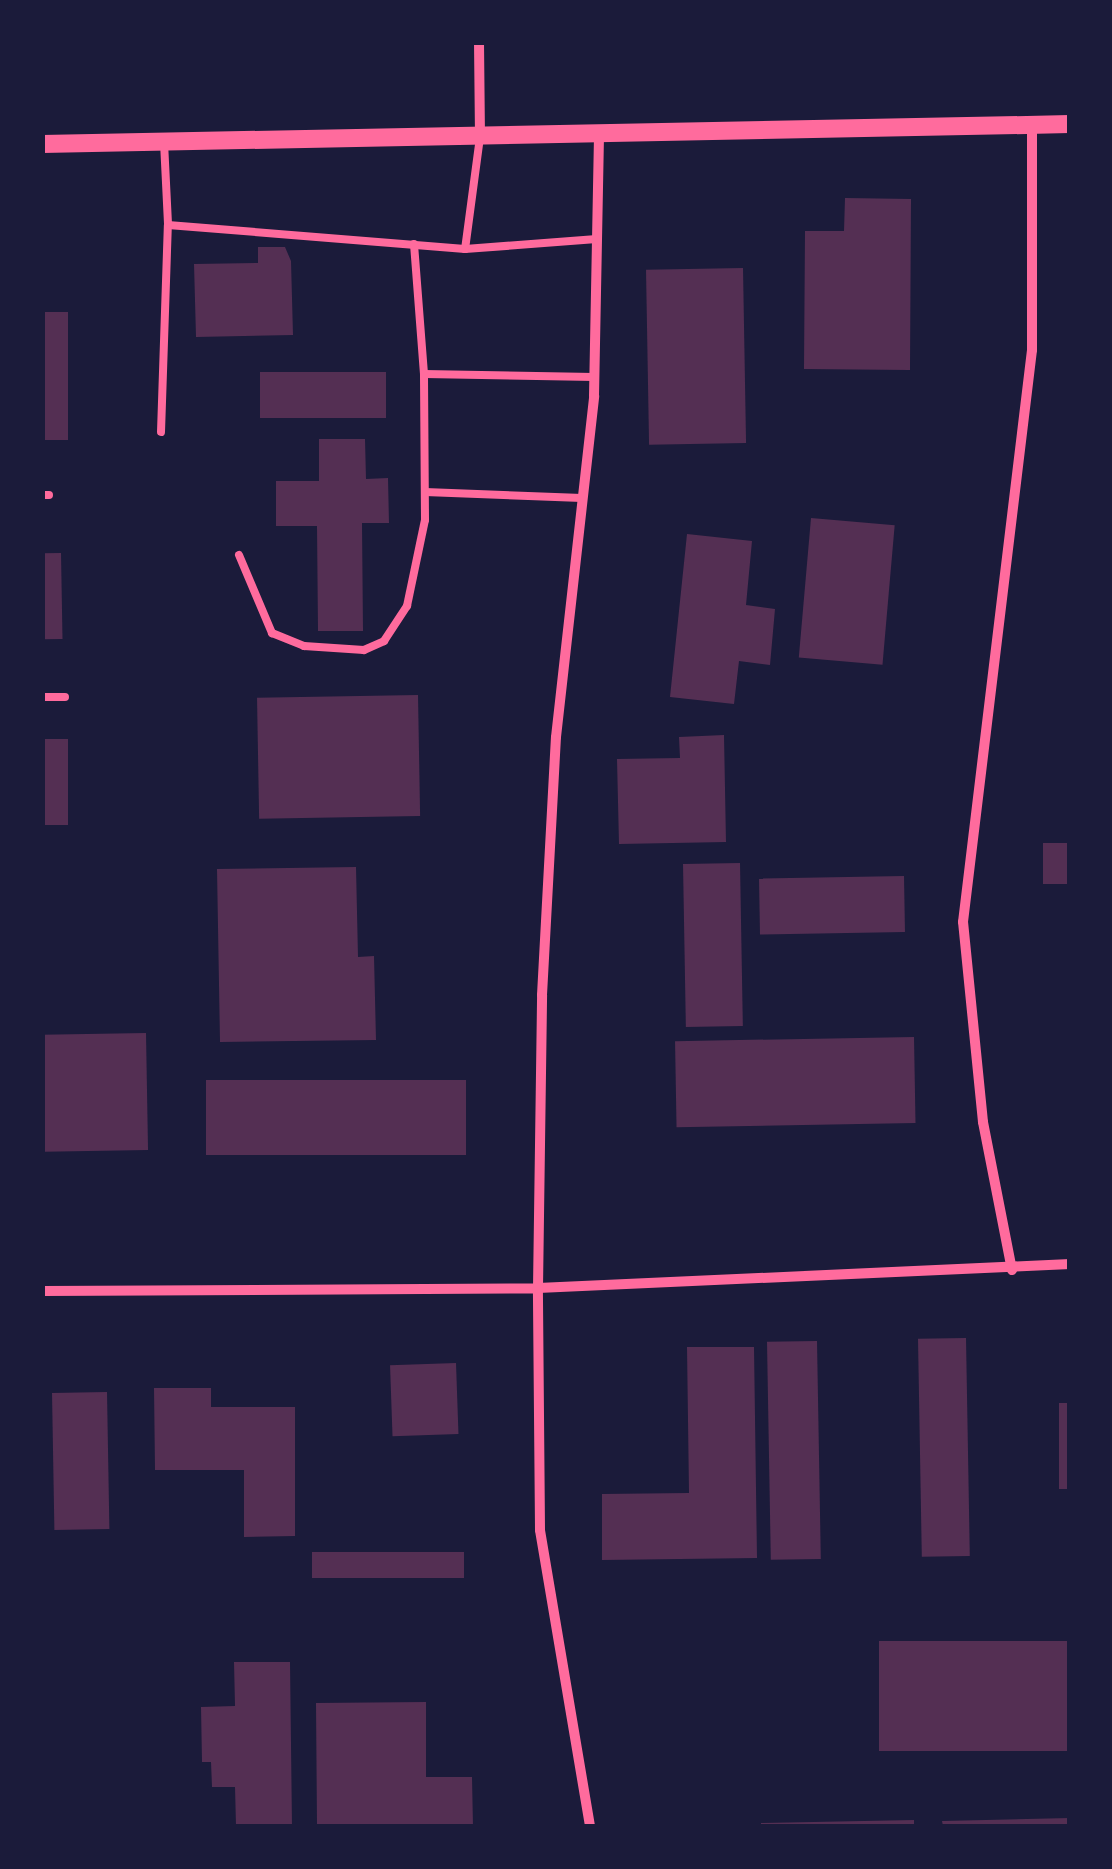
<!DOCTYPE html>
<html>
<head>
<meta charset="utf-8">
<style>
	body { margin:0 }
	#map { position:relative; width:1112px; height:1869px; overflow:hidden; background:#1b1b3a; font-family:Georgia,serif }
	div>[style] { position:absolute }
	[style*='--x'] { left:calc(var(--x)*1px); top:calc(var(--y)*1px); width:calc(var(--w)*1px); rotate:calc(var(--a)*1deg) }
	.building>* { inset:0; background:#542f53; transform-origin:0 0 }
	.service>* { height:8px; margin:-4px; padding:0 4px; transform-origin:4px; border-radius:4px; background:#ff6b9d }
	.minor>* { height:10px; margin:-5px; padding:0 5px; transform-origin:5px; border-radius:5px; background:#ff6b9d }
	.tertiary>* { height:18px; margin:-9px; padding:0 9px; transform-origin:9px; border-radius:9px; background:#ff6b9d }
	span { translate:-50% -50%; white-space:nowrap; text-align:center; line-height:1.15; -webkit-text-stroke:8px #1b1b3a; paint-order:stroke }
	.frame { position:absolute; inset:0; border:45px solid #1b1b3a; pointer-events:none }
</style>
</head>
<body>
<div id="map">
	<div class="building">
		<div style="clip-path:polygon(845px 198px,911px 199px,910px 370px,804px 369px,805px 231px,844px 231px)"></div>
		<div style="clip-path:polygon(258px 247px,285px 247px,291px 261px,293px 335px,196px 337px,194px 264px,258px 263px)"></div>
		<div style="left:743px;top:268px;width:175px;height:97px;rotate:89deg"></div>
		<div style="left:42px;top:312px;width:26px;height:128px"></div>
		<div style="left:386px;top:372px;width:46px;height:126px;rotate:90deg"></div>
		<div style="clip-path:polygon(319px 439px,365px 439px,366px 479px,388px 478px,389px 523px,362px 523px,363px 631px,318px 631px,317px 526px,276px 526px,276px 481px,319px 481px)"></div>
		<div style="left:811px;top:518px;width:84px;height:140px;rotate:5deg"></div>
		<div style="clip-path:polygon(687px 534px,752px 541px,746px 605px,775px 609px,770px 665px,739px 661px,734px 704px,670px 697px)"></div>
		<div style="left:61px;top:553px;width:86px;height:19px;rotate:89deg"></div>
		<div style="left:418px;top:695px;width:121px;height:161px;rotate:89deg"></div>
		<div style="clip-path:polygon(724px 735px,726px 842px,619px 844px,617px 759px,680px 758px,679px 737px)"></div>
		<div style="left:68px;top:739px;width:86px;height:26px;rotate:90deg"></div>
		<div style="left:1070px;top:843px;width:41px;height:27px;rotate:90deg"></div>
		<div style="left:740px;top:863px;width:163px;height:57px;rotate:89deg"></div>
		<div style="clip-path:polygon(356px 867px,358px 957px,374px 956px,376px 1040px,220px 1042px,217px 869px)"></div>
		<div style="left:904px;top:876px;width:56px;height:145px;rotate:89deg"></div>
		<div style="left:146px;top:1033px;width:117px;height:104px;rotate:89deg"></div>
		<div style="left:914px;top:1037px;width:86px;height:239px;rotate:89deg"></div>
		<div style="left:466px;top:1080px;width:75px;height:260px;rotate:90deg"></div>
		<div style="left:966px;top:1338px;width:218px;height:48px;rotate:89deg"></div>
		<div style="left:817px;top:1341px;width:218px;height:50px;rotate:89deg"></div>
		<div style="clip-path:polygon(687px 1347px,754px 1347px,757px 1558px,602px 1560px,602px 1494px,689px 1493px)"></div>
		<div style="left:456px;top:1363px;width:71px;height:66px;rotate:88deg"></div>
		<div style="clip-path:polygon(154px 1388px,211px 1388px,211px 1407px,295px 1407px,295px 1536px,244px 1537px,244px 1470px,155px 1470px)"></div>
		<div style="left:107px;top:1392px;width:137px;height:55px;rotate:89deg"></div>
		<div style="left:1059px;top:1403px;width:11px;height:86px"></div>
		<div style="left:464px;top:1552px;width:26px;height:152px;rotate:90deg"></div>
		<div style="left:1070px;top:1641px;width:110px;height:191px;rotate:90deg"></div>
		<div style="clip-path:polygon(234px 1662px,290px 1662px,292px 1826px,236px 1826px,235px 1787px,212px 1787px,211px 1762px,202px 1762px,201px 1707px,235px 1706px)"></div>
		<div style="clip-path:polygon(426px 1702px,426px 1777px,472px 1777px,473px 1826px,317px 1826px,316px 1703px)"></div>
		<div style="clip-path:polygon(1070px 1818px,1070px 1826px,943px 1826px,942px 1821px)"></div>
		<div style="clip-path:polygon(914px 1820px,914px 1826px,761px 1826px,761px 1823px)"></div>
	</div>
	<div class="service">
		<div style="--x:480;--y:137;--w:113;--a:97.6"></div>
		<div style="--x:465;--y:249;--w:132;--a:-4.3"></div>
		<div style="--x:164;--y:142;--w:83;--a:87.2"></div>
		<div style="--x:168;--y:225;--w:298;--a:4.6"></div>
		<div style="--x:414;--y:244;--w:130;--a:85.6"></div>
		<div style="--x:424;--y:374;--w:170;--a:1"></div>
		<div style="--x:161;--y:432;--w:207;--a:-88.1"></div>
		<div style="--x:425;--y:492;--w:157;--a:2.2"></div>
		<div style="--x:42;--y:495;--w:7;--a:0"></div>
		<div style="--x:239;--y:555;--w:85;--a:67.1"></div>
		<div style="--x:272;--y:633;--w:35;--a:22"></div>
		<div style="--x:304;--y:646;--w:60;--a:3.8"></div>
		<div style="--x:364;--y:650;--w:22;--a:-24"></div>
		<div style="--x:384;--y:641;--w:42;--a:-56.7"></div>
		<div style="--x:407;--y:606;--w:88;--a:-78.2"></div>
		<div style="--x:425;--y:520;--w:146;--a:-90.4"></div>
		<div style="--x:42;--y:697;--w:23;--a:0"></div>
	</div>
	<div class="minor">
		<div style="--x:479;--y:42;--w:94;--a:89.4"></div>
		<div style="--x:1012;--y:1270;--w:151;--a:-101.1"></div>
		<div style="--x:983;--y:1122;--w:201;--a:-95.7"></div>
		<div style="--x:963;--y:922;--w:576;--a:-83.12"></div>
		<div style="--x:1032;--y:350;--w:225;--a:-90"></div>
		<div style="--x:42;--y:1291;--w:496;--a:-0.3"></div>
		<div style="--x:538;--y:1288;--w:533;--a:-2.58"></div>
		<div style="--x:590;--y:1826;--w:300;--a:-99.6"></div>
		<div style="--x:540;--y:1530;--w:242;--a:-90.5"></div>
		<div style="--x:538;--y:1288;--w:293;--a:-89.2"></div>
		<div style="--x:542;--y:995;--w:258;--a:-86.9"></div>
		<div style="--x:556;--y:737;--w:343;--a:-83.6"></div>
		<div style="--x:594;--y:396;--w:262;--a:-88.9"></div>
	</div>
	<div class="tertiary">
		<div style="--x:42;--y:144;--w:1028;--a:-1.11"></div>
	</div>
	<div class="frame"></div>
</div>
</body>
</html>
